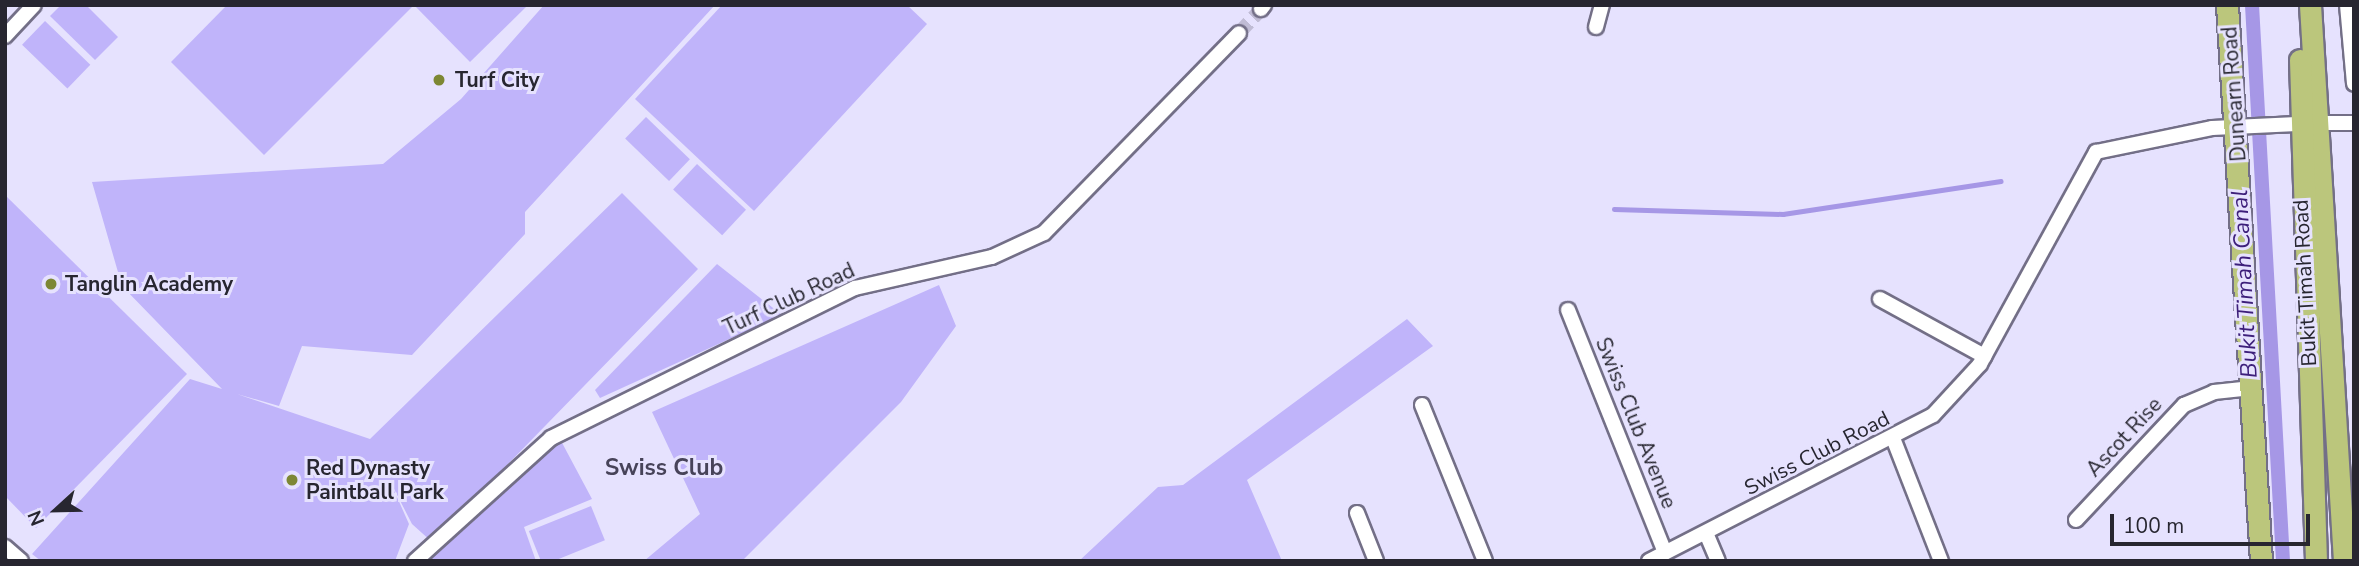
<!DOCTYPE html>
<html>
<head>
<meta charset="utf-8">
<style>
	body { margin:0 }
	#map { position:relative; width:2359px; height:566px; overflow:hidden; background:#e6e2fe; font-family:"Nunito Sans",sans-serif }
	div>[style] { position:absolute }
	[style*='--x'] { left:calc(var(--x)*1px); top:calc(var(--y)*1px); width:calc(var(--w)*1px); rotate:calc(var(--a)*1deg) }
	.green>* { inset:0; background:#c0b4fa; transform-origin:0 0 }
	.stream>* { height:4.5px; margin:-2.25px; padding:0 2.25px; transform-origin:2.25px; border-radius:2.25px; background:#a697e6 }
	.canal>* { height:14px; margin:-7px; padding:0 7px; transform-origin:7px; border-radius:7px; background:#a697e6 }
	.minor-tunnel>* { height:14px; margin-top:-7px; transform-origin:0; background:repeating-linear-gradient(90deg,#c0bcd5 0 14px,transparent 0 21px) }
	.roads { filter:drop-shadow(2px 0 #736f87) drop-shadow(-2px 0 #736f87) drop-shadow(0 2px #736f87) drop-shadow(0 -2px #736f87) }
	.minor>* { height:14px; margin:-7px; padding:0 7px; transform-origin:7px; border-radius:7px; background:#fff }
	.highway>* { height:21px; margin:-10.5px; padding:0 10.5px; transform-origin:10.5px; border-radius:10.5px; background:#bbc67c }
	.dots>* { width:19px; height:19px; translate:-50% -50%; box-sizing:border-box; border:4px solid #e6e2fe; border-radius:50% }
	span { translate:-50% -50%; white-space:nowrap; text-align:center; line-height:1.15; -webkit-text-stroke:6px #e6e2fe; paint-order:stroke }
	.poi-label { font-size:21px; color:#272630; font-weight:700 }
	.left { translate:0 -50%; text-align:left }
	.street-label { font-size:21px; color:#272630 }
	.water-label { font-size:23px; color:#3d1f7a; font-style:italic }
	.neighbourhood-label { font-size:23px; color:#474359; font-weight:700 }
	.frame { position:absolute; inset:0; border:7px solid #272630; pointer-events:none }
	.north { position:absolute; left:21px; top:475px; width:70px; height:70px; -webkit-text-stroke:5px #e6e2fe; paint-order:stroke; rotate:248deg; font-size:19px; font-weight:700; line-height:28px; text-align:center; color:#272630 }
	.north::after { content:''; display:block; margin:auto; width:24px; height:32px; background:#272630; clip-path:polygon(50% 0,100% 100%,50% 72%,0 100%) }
	.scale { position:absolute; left:2110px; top:514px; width:200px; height:32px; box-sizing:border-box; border:4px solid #272630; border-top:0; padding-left:9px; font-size:21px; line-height:24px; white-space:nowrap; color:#272630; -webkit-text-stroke:5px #e6e2fe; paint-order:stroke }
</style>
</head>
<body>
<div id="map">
	<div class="green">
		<div style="clip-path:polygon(61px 5px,86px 5px,118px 37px,95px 60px,50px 16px)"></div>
		<div style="clip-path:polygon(227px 5px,410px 5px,412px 7px,264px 155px,171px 62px)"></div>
		<div style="clip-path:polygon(414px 5px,528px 5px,470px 62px)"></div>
		<div style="clip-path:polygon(544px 5px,715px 5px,525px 212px,525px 234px,412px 355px,302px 346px,279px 406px,237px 394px,370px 439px,622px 193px,698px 269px,432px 542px,412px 524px,389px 479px,409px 524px,395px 561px,41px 561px,32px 554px,190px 379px,222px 389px,122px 286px,92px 182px,383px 164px,461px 99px)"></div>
		<div style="clip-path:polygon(722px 5px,907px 5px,927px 24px,754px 211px,635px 99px)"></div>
		<div style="left:45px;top:21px;width:63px;height:33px;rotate:44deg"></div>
		<div style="left:646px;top:117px;width:61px;height:30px;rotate:44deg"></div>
		<div style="left:697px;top:164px;width:67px;height:35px;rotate:43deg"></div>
		<div style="clip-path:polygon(5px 195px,187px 374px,36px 528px,5px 496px)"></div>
		<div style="clip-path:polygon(717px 264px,782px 315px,600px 398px,595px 390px)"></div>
		<div style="clip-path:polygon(939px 285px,956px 326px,901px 402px,742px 561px,644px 561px,700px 514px,652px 412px)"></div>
		<div style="clip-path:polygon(1407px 319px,1433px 346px,1247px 480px,1282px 561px,1079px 561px,1158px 487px,1183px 485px)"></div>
		<div style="clip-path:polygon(560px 439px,592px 499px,524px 527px,536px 561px,419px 561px)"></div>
		<div style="left:591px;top:506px;width:37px;height:67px;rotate:68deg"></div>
	</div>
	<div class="stream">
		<div style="--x:1614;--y:209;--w:169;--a:1.7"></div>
		<div style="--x:1783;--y:214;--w:220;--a:-8.6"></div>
	</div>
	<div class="canal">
		<div style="--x:2252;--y:5;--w:557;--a:86.81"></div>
	</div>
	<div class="minor-tunnel">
		<div style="--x:1239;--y:33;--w:33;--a:-47"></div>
	</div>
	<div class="roads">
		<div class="minor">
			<div style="--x:2347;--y:5;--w:79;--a:84.9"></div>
			<div style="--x:1261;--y:9;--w:5;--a:-53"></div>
			<div style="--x:1596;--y:27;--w:23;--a:-75"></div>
			<div style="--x:5;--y:36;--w:42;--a:-46.9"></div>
			<div style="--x:2317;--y:123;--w:37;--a:0"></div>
			<div style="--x:1880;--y:299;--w:119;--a:28.7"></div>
			<div style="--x:1568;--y:310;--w:261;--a:68.2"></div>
			<div style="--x:1422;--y:405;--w:168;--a:68"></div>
			<div style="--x:1893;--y:438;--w:132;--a:68.7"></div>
			<div style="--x:1357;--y:513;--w:52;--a:68.4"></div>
			<div style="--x:2076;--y:520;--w:158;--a:-46.8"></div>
			<div style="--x:2184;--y:405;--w:33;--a:-23"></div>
			<div style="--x:2214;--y:392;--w:38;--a:-6"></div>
			<div style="--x:1706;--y:533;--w:30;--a:67"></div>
			<div style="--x:5;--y:547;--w:21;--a:41"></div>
			<div style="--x:415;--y:561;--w:183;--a:-42.1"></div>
			<div style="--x:551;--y:438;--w:339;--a:-26.3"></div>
			<div style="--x:855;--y:288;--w:140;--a:-12.8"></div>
			<div style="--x:992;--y:257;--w:57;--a:-24.8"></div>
			<div style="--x:1044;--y:233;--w:279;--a:-45.7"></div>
			<div style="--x:1649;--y:561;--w:319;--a:-27.2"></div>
			<div style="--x:1933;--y:415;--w:69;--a:-47.3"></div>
			<div style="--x:1980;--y:364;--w:242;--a:-61.3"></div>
			<div style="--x:2096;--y:152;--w:118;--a:-11.7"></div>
			<div style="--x:2212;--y:128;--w:85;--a:-2.7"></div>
		</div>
		<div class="highway">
			<div style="--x:2227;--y:5;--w:557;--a:86.5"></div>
			<div style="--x:2310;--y:5;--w:557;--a:86.5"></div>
			<div style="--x:2300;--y:60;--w:501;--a:88.17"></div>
		</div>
	</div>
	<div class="dots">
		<div style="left:439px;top:80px;background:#7d8734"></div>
		<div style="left:51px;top:284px;background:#7d8734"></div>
		<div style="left:292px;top:480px;background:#7d8734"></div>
	</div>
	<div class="poi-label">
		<span class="left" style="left:455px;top:80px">Turf City</span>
		<span class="left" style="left:65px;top:284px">Tanglin Academy</span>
		<span class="left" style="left:306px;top:480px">Red Dynasty<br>Paintball Park</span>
	</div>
	<div class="street-label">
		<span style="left:2234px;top:94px;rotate:-94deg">Dunearn Road</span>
		<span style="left:2305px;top:283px;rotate:-93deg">Bukit Timah Road</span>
		<span style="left:789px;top:299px;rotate:-25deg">Turf Club Road</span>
		<span style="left:1636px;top:423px;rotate:68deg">Swiss Club Avenue</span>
		<span style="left:2124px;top:437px;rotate:-47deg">Ascot Rise</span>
		<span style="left:1817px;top:453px;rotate:-27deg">Swiss Club Road</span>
	</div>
	<div class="water-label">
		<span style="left:2245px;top:284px;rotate:-93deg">Bukit Timah Canal</span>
	</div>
	<div class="neighbourhood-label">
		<span style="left:664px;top:468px">Swiss Club</span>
	</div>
	<div class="frame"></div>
	<div class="north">N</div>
	<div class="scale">100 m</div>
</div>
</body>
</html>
